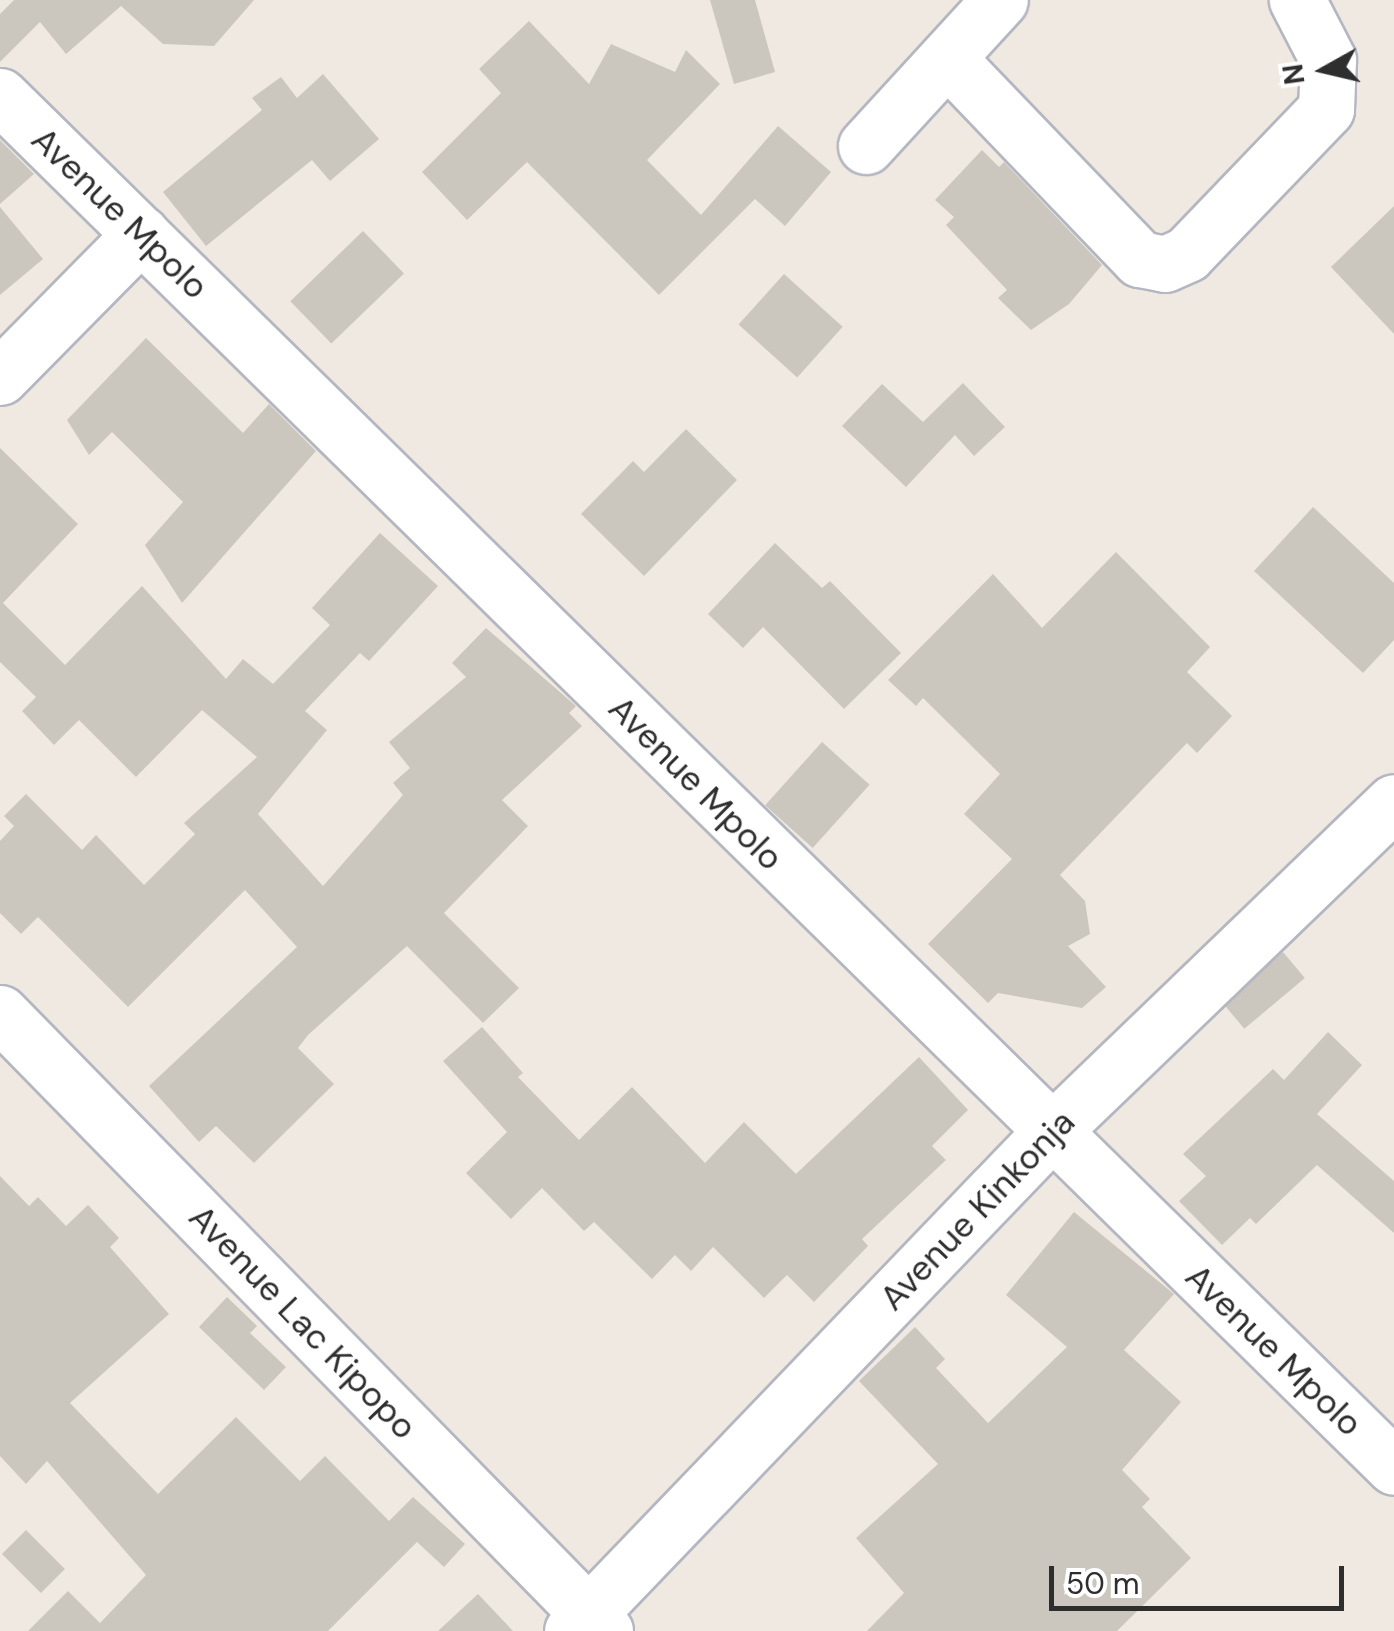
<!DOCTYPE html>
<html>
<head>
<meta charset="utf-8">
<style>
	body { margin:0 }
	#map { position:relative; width:1394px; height:1631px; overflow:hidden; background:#efe9e1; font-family:"DM Sans",sans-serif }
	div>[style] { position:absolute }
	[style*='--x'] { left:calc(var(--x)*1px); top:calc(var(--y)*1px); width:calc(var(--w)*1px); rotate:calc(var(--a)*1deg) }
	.building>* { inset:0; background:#cbc7bf; transform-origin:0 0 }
	.roads { filter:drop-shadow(2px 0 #b4b7c1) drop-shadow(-2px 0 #b4b7c1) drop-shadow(0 2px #b4b7c1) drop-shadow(0 -2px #b4b7c1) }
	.minor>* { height:55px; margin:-27.5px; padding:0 27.5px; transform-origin:27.5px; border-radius:27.5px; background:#fff }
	span { translate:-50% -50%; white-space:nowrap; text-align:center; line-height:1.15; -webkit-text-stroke:8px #fff; paint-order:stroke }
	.street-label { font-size:35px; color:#2e2e2e }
	.north { position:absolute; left:1274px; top:20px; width:100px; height:100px; -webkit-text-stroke:8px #fff; paint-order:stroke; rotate:262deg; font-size:28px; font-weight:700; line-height:40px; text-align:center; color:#2e2e2e }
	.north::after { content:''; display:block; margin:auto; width:35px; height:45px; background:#2e2e2e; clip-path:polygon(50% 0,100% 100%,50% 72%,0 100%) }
	.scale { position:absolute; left:1049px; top:1566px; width:295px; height:45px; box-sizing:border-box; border:5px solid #2e2e2e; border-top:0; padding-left:12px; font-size:30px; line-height:35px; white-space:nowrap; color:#2e2e2e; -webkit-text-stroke:8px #fff; paint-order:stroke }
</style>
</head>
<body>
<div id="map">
	<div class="building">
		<div style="clip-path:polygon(14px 0,254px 0,214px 46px,163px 44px,121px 6px,66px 54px,40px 22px,0 62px,0 14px)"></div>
		<div style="clip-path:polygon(710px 0,755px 0,775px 72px,734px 84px)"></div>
		<div style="clip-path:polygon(529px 21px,589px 84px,611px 44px,675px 72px,686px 50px,720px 84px,647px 160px,701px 215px,778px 126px,831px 172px,785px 226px,755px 199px,659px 295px,527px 162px,467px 220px,422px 172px,501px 93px,479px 69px)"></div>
		<div style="clip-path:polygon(323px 74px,379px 139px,330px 181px,312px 160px,206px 246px,163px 192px,262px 110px,252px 98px,281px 77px,297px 98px)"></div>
		<div style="clip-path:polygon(0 140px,34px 174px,0 204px)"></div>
		<div style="clip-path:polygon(982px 150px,999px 167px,1004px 162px,1102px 265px,1069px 304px,1031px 330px,998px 298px,1007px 290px,946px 225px,954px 217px,935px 200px)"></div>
		<div style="clip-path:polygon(1394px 206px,1394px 334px,1331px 267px)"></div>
		<div style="clip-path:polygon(0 207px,43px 259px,0 295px)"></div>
		<div style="left:363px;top:231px;width:59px;height:101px;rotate:46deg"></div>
		<div style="left:784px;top:274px;width:79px;height:68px;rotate:42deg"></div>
		<div style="clip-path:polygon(146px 338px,243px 433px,269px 404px,316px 451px,182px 603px,145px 545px,183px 502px,112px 432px,89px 455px,67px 420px)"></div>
		<div style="clip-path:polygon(963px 383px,1005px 427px,974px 456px,955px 435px,906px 487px,842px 426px,882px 384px,923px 422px)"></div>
		<div style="clip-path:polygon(686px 429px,737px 480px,644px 576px,581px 514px,633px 461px,644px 472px)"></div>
		<div style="clip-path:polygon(0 448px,78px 524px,3px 603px,65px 665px,142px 586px,226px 679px,243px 659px,273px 684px,330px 625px,312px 608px,380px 533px,438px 586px,369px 661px,360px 653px,305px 711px,327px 730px,258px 814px,323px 886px,403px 795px,393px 783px,410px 768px,389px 742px,466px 677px,452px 663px,486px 628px,576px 706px,569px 713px,582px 726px,502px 800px,528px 826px,444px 913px,519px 988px,483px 1023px,407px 946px,308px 1035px,298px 1048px,334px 1084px,254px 1163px,216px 1126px,199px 1142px,149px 1086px,297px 947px,245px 890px,128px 1007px,38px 917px,21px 934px,0 913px,0 841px,14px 826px,4px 816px,26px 794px,82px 850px,96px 835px,144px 885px,195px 834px,184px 823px,257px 757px,202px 710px,136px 777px,79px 720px,54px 745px,22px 711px,36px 697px,0 662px)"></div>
		<div style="clip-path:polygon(1313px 507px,1394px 583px,1394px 640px,1363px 673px,1254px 571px)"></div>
		<div style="clip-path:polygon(775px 543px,822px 588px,830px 581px,901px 653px,844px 709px,763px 627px,743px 648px,708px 614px)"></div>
		<div style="clip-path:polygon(1116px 552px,1210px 647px,1187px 672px,1232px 716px,1197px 753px,1187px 743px,1060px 875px,1085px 901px,1090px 934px,1068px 946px,1106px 987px,1082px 1008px,998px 993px,988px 1003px,928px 944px,1012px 859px,964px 814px,1000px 774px,923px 698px,916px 706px,888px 680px,993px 574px,1042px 628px)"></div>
		<div style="left:822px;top:742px;width:64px;height:85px;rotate:42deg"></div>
		<div style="left:1283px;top:952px;width:34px;height:79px;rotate:50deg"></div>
		<div style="clip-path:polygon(482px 1027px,523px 1073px,518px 1077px,579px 1140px,632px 1087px,705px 1163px,744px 1122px,796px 1174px,919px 1057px,968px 1110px,932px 1146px,946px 1160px,862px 1239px,868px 1246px,814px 1302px,787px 1275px,764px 1298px,713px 1247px,691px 1271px,675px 1255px,652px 1279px,594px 1222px,584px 1231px,542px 1188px,511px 1219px,466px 1173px,507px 1132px,443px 1061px)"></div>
		<div style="clip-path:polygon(1328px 1032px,1362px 1065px,1317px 1114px,1394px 1181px,1394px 1233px,1317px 1165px,1256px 1224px,1250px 1218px,1222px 1245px,1179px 1201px,1206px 1176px,1183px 1154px,1273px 1069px,1284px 1080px)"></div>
		<div style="clip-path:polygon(0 1176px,29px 1206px,38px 1197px,66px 1226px,88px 1205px,119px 1238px,110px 1247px,169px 1314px,70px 1403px,158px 1494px,236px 1417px,300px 1481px,325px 1456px,389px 1521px,413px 1497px,465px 1544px,444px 1567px,417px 1542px,328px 1631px,28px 1631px,68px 1591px,100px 1623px,146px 1575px,47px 1461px,26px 1484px,0 1456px)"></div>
		<div style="clip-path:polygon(1074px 1212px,1174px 1294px,1124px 1350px,1181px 1402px,1122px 1470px,1150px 1499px,1142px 1507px,1191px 1558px,1117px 1631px,867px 1631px,904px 1593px,856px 1538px,938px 1464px,859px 1381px,915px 1327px,945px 1359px,936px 1368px,988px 1423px,1067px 1347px,1006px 1295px)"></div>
		<div style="clip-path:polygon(227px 1297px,257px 1326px,250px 1333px,286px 1367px,264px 1390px,199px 1327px)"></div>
		<div style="left:26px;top:1530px;width:55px;height:34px;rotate:45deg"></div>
		<div style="clip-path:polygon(478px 1594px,513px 1631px,438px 1631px)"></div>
	</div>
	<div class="roads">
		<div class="minor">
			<div style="--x:947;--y:58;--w:279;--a:46.2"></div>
			<div style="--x:1140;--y:259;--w:25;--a:11"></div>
			<div style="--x:1165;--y:264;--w:24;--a:-24"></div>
			<div style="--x:1187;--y:254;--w:201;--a:-46.2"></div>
			<div style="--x:1326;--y:109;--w:49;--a:-87.7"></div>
			<div style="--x:1328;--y:60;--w:68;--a:-117.3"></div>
			<div style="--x:0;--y:96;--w:1955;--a:44.52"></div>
			<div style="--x:866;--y:146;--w:198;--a:-47.5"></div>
			<div style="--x:0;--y:377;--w:201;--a:-45.4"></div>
			<div style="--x:0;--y:1013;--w:865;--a:45.61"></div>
			<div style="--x:572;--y:1631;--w:690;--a:-46.17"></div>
			<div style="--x:1050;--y:1133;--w:477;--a:-43.9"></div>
		</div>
	</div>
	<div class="street-label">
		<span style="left:120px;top:213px;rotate:44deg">Avenue Mpolo</span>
		<span style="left:696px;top:783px;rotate:45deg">Avenue Mpolo</span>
		<span style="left:977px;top:1210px;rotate:-46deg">Avenue Kinkonja</span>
		<span style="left:303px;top:1322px;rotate:46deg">Avenue Lac Kipopo</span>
		<span style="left:1274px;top:1350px;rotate:44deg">Avenue Mpolo</span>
	</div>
	<div class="north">N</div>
	<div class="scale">50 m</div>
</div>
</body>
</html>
